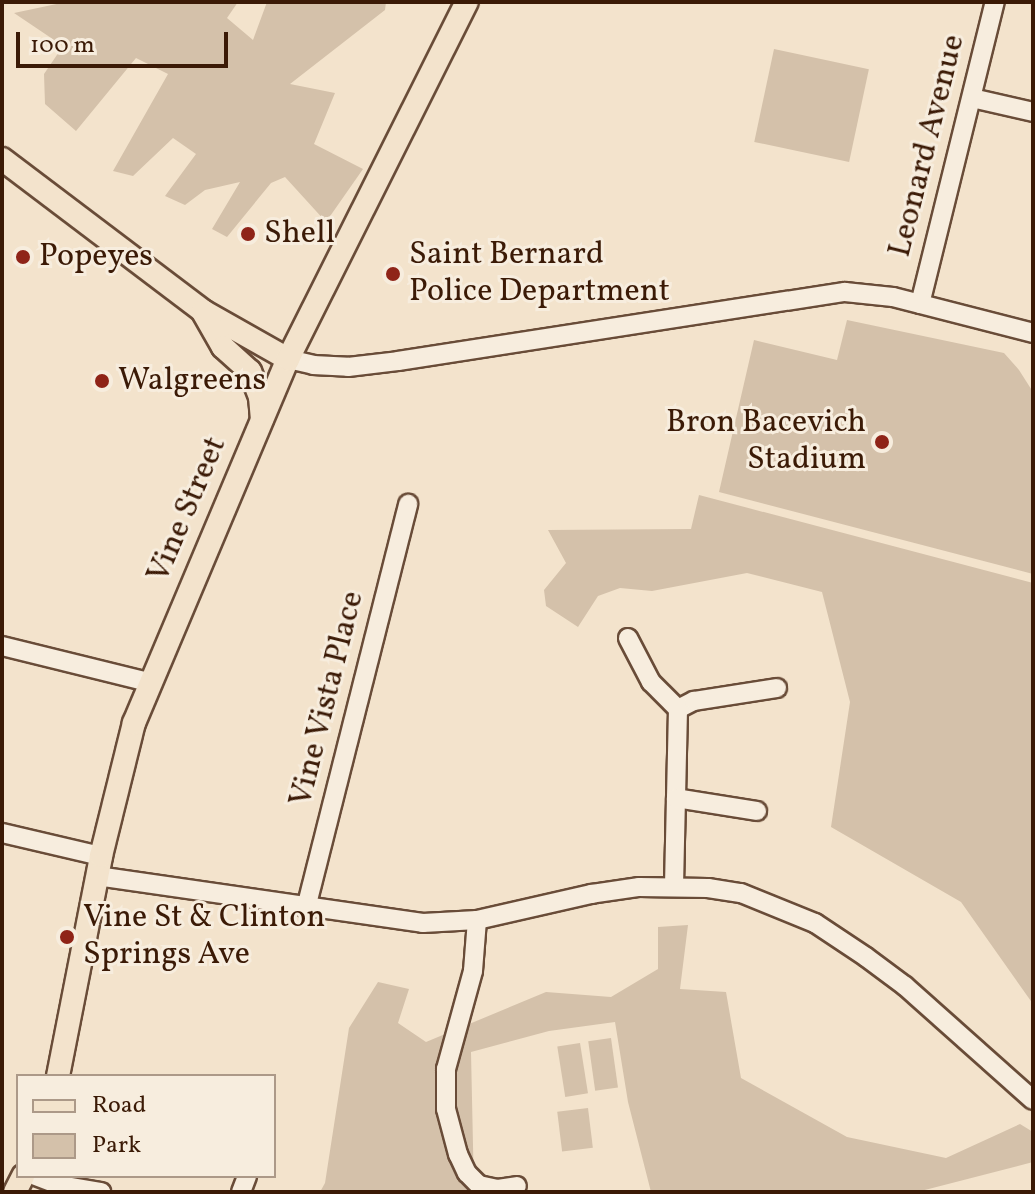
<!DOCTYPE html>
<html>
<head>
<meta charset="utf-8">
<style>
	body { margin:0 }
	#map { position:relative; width:1035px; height:1194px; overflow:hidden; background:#f3e3cc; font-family:Vollkorn,serif }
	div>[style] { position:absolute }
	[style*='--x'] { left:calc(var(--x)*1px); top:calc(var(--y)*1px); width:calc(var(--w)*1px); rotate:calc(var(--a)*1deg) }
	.green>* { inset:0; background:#d4c1aa; transform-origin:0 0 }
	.roads { filter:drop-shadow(2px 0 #694c38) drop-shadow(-2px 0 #694c38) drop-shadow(0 2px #694c38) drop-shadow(0 -2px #694c38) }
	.minor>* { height:18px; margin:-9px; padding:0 9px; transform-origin:9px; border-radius:9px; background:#f7edde }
	.major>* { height:22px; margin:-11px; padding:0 11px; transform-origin:11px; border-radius:11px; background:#f3e3cc }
	.dots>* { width:22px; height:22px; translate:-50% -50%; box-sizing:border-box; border:4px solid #f7edde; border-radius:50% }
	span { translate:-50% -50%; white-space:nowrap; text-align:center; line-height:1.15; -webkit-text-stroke:6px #f7edde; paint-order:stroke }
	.street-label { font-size:32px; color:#3b1a06 }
	.poi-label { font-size:32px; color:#3b1a06 }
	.left { translate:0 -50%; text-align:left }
	.right { translate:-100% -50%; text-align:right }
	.frame { position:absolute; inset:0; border:4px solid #3b1a06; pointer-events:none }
	.legend { position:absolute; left:16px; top:1074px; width:260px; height:104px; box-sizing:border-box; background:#f7edde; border:2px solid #ac9988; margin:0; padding:10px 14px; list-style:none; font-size:24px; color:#3b1a06 }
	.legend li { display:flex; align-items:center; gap:16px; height:40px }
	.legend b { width:40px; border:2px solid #ac9988 }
	.scale { position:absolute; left:16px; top:32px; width:212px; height:36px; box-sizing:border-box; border:4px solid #3b1a06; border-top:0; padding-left:10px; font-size:24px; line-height:28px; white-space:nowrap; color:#3b1a06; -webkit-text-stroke:6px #f7edde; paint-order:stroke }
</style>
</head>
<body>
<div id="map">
	<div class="green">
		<div style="clip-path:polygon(66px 2px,238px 2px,227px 18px,253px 40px,267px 2px,386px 2px,385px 10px,290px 84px,335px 93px,314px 144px,363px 169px,326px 222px,285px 177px,271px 183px,227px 237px,212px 229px,240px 182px,205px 190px,185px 205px,165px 196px,196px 154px,173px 138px,133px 176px,113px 171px,168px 74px,136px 58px,76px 131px,45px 104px,44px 74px,63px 46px,14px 13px)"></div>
		<div style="left:774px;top:49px;width:97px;height:95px;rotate:12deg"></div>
		<div style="clip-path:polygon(847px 320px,1004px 353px,1019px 370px,1033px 392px,1033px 574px,719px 492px,754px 340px,837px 360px)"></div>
		<div style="clip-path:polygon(699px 495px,1033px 583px,1033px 1004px,961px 902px,831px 827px,850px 702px,822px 592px,747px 573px,652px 591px,620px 588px,598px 596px,578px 627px,546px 606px,544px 590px,566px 563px,548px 530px,691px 529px)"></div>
		<div style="clip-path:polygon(688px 925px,680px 989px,726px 992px,741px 1078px,847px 1137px,946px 1158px,1020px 1124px,1033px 1132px,1033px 1162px,917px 1192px,651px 1192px,628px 1102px,615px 1022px,549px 1031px,471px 1052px,474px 1192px,320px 1192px,325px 1183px,349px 1028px,378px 982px,409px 989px,398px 1023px,426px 1042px,546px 992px,611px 997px,658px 969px,658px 927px)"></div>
		<div style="left:611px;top:1038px;width:50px;height:23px;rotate:82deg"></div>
		<div style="left:580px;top:1043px;width:51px;height:23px;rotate:81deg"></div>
		<div style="left:588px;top:1108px;width:40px;height:31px;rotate:83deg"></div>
	</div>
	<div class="roads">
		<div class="minor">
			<div style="--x:972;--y:98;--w:63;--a:12.9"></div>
			<div style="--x:920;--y:304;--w:311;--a:-76.1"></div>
			<div style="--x:288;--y:359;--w:26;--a:13"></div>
			<div style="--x:313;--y:365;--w:35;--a:3"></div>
			<div style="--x:348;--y:367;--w:50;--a:-6.8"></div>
			<div style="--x:398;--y:361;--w:452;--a:-8.8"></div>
			<div style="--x:845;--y:292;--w:48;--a:5.9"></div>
			<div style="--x:893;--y:297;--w:145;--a:14.4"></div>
			<div style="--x:628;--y:638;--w:50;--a:62.4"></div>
			<div style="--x:651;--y:682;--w:38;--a:45"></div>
			<div style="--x:678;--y:709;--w:177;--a:91.3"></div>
			<div style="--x:2;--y:646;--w:151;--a:13.8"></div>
			<div style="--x:678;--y:709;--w:18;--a:-27"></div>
			<div style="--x:694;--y:701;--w:84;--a:-8.9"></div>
			<div style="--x:676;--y:798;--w:82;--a:9.1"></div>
			<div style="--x:2;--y:833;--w:102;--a:13.1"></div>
			<div style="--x:97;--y:876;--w:329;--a:8.2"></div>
			<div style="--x:423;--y:923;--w:54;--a:-3.2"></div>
			<div style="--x:477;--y:920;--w:117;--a:-12.8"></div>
			<div style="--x:591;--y:894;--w:49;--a:-8.3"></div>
			<div style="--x:639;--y:887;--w:69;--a:0.8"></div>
			<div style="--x:708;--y:888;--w:33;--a:9"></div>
			<div style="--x:741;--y:893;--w:80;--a:22.1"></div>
			<div style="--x:815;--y:923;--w:61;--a:33.7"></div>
			<div style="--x:866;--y:957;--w:49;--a:36.6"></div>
			<div style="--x:905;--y:986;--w:171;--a:41.7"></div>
			<div style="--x:306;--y:908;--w:417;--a:-75.8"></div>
			<div style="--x:477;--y:920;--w:51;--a:94.5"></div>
			<div style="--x:473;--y:971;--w:102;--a:105.4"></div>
			<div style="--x:446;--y:1069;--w:40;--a:90"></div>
			<div style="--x:446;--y:1109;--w:47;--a:75.1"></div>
			<div style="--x:458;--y:1154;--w:21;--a:65"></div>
			<div style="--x:467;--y:1173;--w:17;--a:45"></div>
			<div style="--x:479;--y:1185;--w:19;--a:12"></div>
			<div style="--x:498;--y:1189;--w:19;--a:-9"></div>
			<div style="--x:36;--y:1176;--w:26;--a:21"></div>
			<div style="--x:60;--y:1185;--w:42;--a:9.7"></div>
			<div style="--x:241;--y:1192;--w:17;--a:-69"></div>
		</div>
		<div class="major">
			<div style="--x:2;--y:159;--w:252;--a:37.1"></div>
			<div style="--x:203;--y:311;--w:98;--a:29.5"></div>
			<div style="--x:203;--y:312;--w:40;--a:60.3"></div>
			<div style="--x:223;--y:347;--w:36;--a:42"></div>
			<div style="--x:250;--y:371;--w:28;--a:69"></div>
			<div style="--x:260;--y:397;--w:22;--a:85"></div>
			<div style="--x:58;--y:1076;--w:224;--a:-78.9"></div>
			<div style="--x:101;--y:856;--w:137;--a:-76.1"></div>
			<div style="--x:134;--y:723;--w:395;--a:-67.1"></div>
			<div style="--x:288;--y:359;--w:399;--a:-63.4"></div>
			<div style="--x:15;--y:1192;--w:18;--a:-63"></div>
		</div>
	</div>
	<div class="dots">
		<div style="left:248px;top:234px;background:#8f2418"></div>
		<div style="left:23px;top:257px;background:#8f2418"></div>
		<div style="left:393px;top:274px;background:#8f2418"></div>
		<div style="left:102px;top:381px;background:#8f2418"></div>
		<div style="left:882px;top:442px;background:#8f2418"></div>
		<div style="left:67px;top:937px;background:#8f2418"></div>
	</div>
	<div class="street-label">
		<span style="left:928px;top:146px;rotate:-76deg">Leonard Avenue</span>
		<span style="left:188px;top:510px;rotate:-67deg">Vine Street</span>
		<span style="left:328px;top:699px;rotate:-76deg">Vine Vista Place</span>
	</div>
	<div class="poi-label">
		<span class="left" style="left:264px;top:234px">Shell</span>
		<span class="left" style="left:409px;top:274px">Saint Bernard<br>Police Department</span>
		<span class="left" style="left:39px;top:257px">Popeyes</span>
		<span class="left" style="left:118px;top:381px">Walgreens</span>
		<span class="right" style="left:866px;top:442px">Bron Bacevich<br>Stadium</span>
		<span class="left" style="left:83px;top:937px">Vine St &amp; Clinton<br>Springs Ave</span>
	</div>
	<div class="frame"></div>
	<ul class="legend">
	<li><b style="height:10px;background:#f3e3cc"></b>Road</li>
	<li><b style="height:22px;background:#d4c1aa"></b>Park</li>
	</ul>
	<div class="scale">100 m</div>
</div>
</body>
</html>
